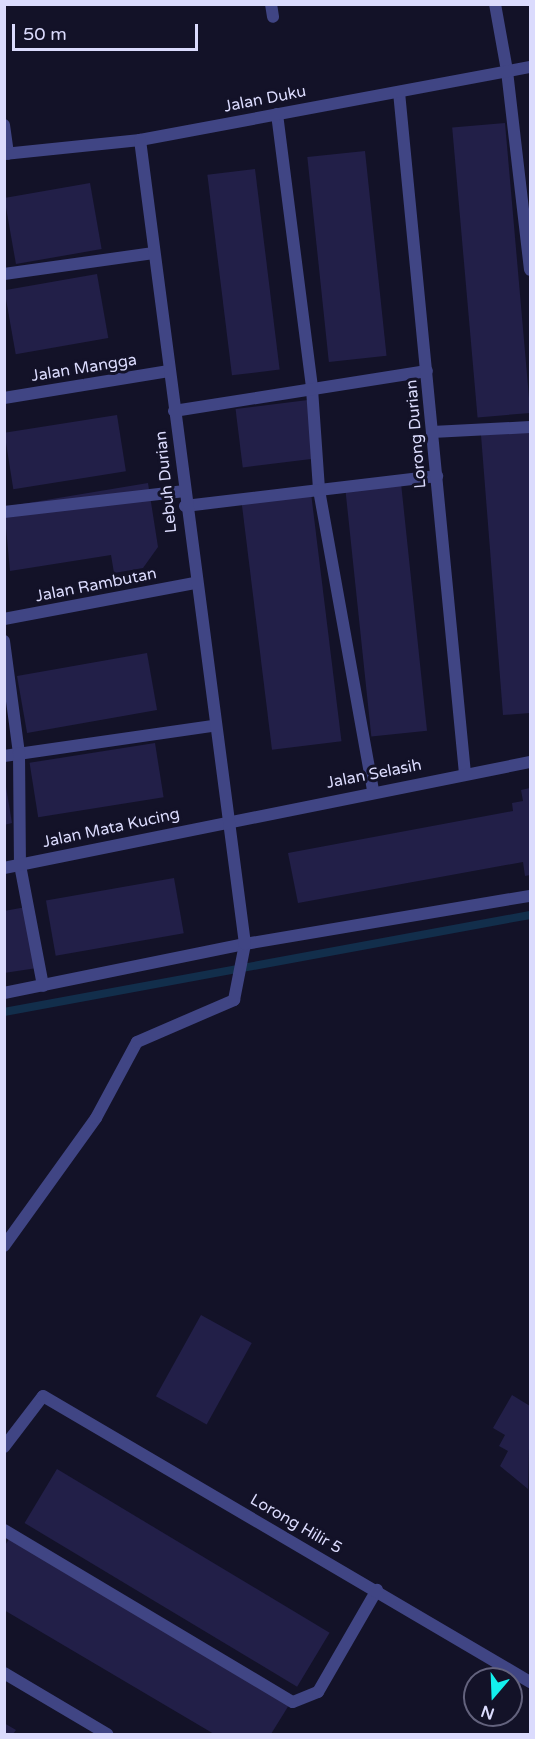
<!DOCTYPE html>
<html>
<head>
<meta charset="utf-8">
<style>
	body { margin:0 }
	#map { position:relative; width:535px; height:1739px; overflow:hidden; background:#131228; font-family:"Varela Round",sans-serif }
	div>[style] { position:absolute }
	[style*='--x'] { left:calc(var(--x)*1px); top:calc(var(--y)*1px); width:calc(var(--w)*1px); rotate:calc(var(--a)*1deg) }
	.stream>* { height:8px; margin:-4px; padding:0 4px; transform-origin:4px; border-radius:4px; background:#122e4b }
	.building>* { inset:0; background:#221f48; transform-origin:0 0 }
	.service>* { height:12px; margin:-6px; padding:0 6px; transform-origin:6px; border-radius:6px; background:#404584 }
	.minor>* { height:12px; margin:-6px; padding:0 6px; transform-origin:6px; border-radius:6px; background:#404584 }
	span { translate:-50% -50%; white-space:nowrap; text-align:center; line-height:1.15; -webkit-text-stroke:6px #131228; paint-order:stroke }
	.street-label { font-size:16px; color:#dbdbfd }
	.frame { position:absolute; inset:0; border:6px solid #dbdbfd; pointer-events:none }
	.north { position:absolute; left:463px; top:1667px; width:60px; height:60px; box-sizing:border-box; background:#131228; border:2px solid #63627d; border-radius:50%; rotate:199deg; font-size:16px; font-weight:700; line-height:24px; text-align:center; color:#dbdbfd }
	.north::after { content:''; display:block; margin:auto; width:21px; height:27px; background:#13f0ed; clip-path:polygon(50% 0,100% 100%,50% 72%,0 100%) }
	.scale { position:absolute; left:12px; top:24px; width:186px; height:27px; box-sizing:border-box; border:3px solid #dbdbfd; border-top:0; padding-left:8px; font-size:18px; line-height:21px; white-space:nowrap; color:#dbdbfd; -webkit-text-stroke:4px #131228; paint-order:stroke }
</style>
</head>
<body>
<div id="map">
	<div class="stream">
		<div style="--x:4;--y:1012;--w:535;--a:-10.45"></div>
	</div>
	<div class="building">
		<div style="left:505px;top:123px;width:291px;height:53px;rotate:85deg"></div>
		<div style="left:365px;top:151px;width:206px;height:58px;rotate:84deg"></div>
		<div style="left:255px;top:169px;width:202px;height:48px;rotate:83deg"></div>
		<div style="left:90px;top:183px;width:67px;height:87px;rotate:80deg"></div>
		<div style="left:97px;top:274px;width:65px;height:94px;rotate:80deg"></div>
		<div style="left:308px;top:400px;width:59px;height:73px;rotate:83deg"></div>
		<div style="left:117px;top:415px;width:57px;height:114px;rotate:81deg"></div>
		<div style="clip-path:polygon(530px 432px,530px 713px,503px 715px,481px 435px)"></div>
		<div style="clip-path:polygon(148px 483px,158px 547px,143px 568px,114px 573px,111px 555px,10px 571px,4px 507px)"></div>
		<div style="left:401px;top:483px;width:249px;height:56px;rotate:84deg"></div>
		<div style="left:311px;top:493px;width:250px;height:70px;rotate:83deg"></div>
		<div style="left:147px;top:653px;width:58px;height:132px;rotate:80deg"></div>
		<div style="left:155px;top:743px;width:55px;height:127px;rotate:81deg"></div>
		<div style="clip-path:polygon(6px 787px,12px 823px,4px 825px,4px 788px)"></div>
		<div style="clip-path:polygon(530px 788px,530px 875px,525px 876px,523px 862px,298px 903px,288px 853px,513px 811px,512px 803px,523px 801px,521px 790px)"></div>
		<div style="left:174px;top:878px;width:56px;height:130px;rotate:80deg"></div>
		<div style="clip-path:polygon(26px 907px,37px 968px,4px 973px,4px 911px)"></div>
		<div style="left:201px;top:1315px;width:58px;height:93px;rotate:29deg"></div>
		<div style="clip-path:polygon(512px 1395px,530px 1406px,528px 1489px,500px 1466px,508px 1451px,499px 1446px,505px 1435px,493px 1428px)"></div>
		<div style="left:57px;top:1469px;width:318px;height:63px;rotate:31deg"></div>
		<div style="clip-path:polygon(9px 1539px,289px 1705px,271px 1734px,214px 1734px,4px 1610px,4px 1547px)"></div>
		<div style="clip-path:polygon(4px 1723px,16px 1730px,13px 1734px,4px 1734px)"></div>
	</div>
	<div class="service">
		<div style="--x:271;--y:4;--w:13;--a:81"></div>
		<div style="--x:507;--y:71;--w:200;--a:83.4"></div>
		<div style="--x:277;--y:114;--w:277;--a:82.7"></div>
		<div style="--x:312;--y:389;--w:101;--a:86"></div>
		<div style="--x:319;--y:490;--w:304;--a:79.8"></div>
		<div style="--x:4;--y:125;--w:29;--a:82"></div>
		<div style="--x:4;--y:274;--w:151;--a:-8"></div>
		<div style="--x:174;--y:411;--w:256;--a:-9"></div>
		<div style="--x:432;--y:432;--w:98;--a:-2.9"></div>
		<div style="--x:185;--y:506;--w:254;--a:-6.8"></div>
		<div style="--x:4;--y:512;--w:182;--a:-6.6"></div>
		<div style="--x:4;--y:756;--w:211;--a:-8.2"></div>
		<div style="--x:20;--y:865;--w:123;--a:79.2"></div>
		<div style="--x:4;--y:993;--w:246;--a:-11.5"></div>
		<div style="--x:245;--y:944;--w:289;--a:-9.6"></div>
		<div style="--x:4;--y:1530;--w:336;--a:30.8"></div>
		<div style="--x:293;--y:1702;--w:27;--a:-22"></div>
		<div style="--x:318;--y:1692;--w:118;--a:-60"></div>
	</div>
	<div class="minor">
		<div style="--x:495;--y:4;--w:68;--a:79.8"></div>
		<div style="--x:399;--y:92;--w:685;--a:84.47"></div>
		<div style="--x:4;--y:154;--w:137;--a:-5.9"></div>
		<div style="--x:140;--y:140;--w:397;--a:-10.6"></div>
		<div style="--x:4;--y:398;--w:167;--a:-9.3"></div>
		<div style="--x:4;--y:619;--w:194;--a:-10.7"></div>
		<div style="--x:4;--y:641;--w:113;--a:82.4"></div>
		<div style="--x:19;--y:753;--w:112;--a:89.5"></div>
		<div style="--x:4;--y:868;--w:537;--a:-11.39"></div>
		<div style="--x:4;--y:1246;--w:158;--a:-54.3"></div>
		<div style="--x:96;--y:1118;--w:86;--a:-61.7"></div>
		<div style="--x:137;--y:1042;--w:106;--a:-23.4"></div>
		<div style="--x:234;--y:1000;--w:57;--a:-78.9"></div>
		<div style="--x:245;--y:944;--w:811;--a:-97.44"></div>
		<div style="--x:4;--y:1447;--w:64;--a:-52.6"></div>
		<div style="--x:43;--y:1396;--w:565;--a:30.42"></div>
		<div style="--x:4;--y:1673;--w:120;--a:30.6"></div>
	</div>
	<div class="street-label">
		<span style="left:265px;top:99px;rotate:-11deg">Jalan Duku</span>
		<span style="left:84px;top:368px;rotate:-9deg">Jalan Mangga</span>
		<span style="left:416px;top:434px;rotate:-95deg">Lorong Durian</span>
		<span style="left:166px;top:482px;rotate:-96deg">Lebuh Durian</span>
		<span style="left:96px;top:585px;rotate:-11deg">Jalan Rambutan</span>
		<span style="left:374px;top:774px;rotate:-11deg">Jalan Selasih</span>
		<span style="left:111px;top:828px;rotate:-12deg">Jalan Mata Kucing</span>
		<span style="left:296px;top:1524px;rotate:30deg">Lorong Hilir 5</span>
	</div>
	<div class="frame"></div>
	<div class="north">N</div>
	<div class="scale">50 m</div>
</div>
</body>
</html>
